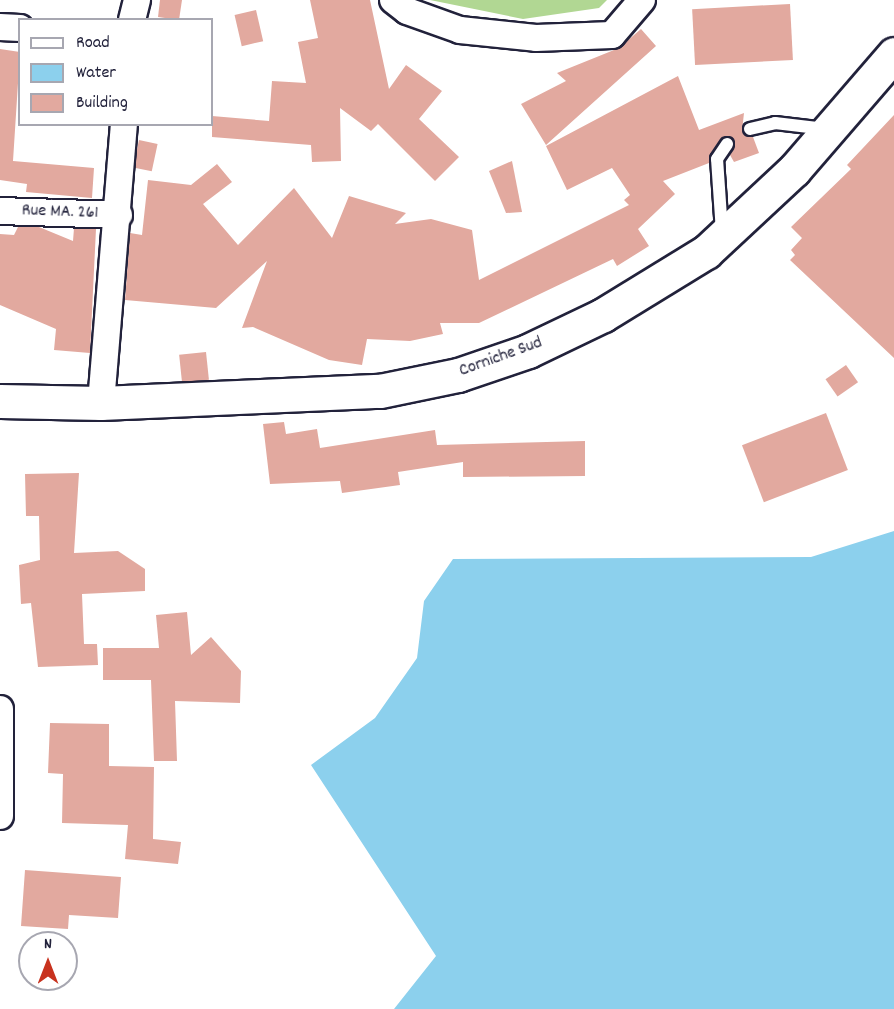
<!DOCTYPE html>
<html>
<head>
<meta charset="utf-8">
<style>
	body { margin:0 }
	#map { position:relative; width:894px; height:1009px; overflow:hidden; background:#fff; font-family:Dekko,sans-serif }
	div>[style] { position:absolute }
	[style*='--x'] { left:calc(var(--x)*1px); top:calc(var(--y)*1px); width:calc(var(--w)*1px); rotate:calc(var(--a)*1deg) }
	.green>* { inset:0; background:#b1d793 }
	.water>* { inset:0; background:#8cd0ed }
	.building>* { inset:0; background:#e2a99f; transform-origin:0 0 }
	.roads { filter:drop-shadow(2px 0 #22223b) drop-shadow(-2px 0 #22223b) drop-shadow(0 2px #22223b) drop-shadow(0 -2px #22223b) }
	.lane>* { height:12px; margin:-6px; padding:0 6px; transform-origin:6px; border-radius:6px; background:#fff }
	.street>* { height:26px; margin:-13px; padding:0 13px; transform-origin:13px; border-radius:13px; background:#fff }
	.secondary>* { height:33px; margin:-16.5px; padding:0 16.5px; transform-origin:16.5px; border-radius:16.5px; background:#fff }
	span { translate:-50% -50%; white-space:nowrap; text-align:center; line-height:1.15; -webkit-text-stroke:5px #fff; paint-order:stroke }
	.street-label { font-size:18px; color:#22223b }
	.legend { position:absolute; left:18px; top:18px; width:195px; height:108px; box-sizing:border-box; background:#fff; border:2px solid #a7a7b1; margin:0; padding:8px 10px; list-style:none; font-size:18px; color:#22223b }
	.legend li { display:flex; align-items:center; gap:12px; height:30px }
	.legend b { width:30px; border:2px solid #a7a7b1 }
	.north { position:absolute; left:18px; top:931px; width:60px; height:60px; box-sizing:border-box; background:#fff; border:2px solid #a7a7b1; border-radius:50%; rotate:0deg; font-size:16px; font-weight:700; line-height:24px; text-align:center; color:#22223b }
	.north::after { content:''; display:block; margin:auto; width:21px; height:27px; background:#c8321e; clip-path:polygon(50% 0,100% 100%,50% 72%,0 100%) }
</style>
</head>
<body>
<div id="map">
	<div class="green">
		<div style="clip-path:polygon(430px 0,607px 0,599px 8px,523px 19px)"></div>
	</div>
	<div class="water">
		<div style="clip-path:polygon(894px 531px,894px 1009px,394px 1009px,436px 956px,311px 765px,375px 718px,417px 658px,424px 601px,453px 559px,811px 557px)"></div>
	</div>
	<div class="building">
		<div style="clip-path:polygon(160px 0,182px 0,179px 20px,158px 17px)"></div>
		<div style="clip-path:polygon(310px 0,370px 0,389px 89px,406px 65px,442px 91px,419px 119px,459px 157px,435px 181px,378px 124px,371px 131px,340px 108px,341px 161px,312px 162px,311px 145px,212px 137px,212px 116px,269px 121px,272px 81px,306px 83px,298px 42px,318px 38px)"></div>
		<div style="left:790px;top:4px;width:56px;height:98px;rotate:87deg"></div>
		<div style="left:256px;top:10px;width:32px;height:22px;rotate:77deg"></div>
		<div style="clip-path:polygon(641px 29px,656px 46px,546px 145px,521px 104px,566px 81px,557px 73px,619px 48px)"></div>
		<div style="clip-path:polygon(0 49px,20px 52px,13px 161px,94px 168px,92px 198px,26px 192px,27px 184px,0 180px)"></div>
		<div style="clip-path:polygon(678px 76px,699px 130px,744px 113px,742px 131px,753px 137px,759px 153px,734px 162px,730px 155px,735px 141px,723px 137px,709px 163px,663px 181px,675px 194px,638px 229px,649px 246px,617px 266px,613px 259px,479px 323px,440px 323px,443px 334px,410px 341px,367px 339px,362px 365px,329px 360px,253px 327px,242px 328px,267px 261px,216px 308px,125px 300px,130px 233px,142px 235px,148px 180px,191px 185px,217px 164px,232px 182px,203px 204px,238px 245px,294px 188px,332px 238px,349px 196px,406px 213px,395px 224px,431px 219px,472px 230px,479px 280px,629px 205px,624px 200px,630px 195px,612px 168px,567px 190px,546px 146px)"></div>
		<div style="clip-path:polygon(894px 115px,894px 358px,790px 260px,795px 255px,791px 250px,802px 238px,791px 227px,851px 169px,847px 165px)"></div>
		<div style="left:139px;top:140px;width:19px;height:28px;rotate:12deg"></div>
		<div style="clip-path:polygon(512px 161px,522px 212px,506px 213px,489px 171px)"></div>
		<div style="clip-path:polygon(18px 227px,39px 227px,73px 241px,74px 228px,96px 229px,90px 353px,54px 350px,56px 329px,0 305px,0 234px,14px 235px)"></div>
		<div style="left:206px;top:352px;width:28px;height:27px;rotate:84deg"></div>
		<div style="left:846px;top:365px;width:21px;height:25px;rotate:55deg"></div>
		<div style="left:826px;top:413px;width:61px;height:90px;rotate:69deg"></div>
		<div style="clip-path:polygon(284px 422px,286px 434px,317px 429px,320px 448px,435px 430px,437px 445px,585px 441px,585px 476px,463px 477px,463px 462px,398px 472px,400px 485px,342px 493px,340px 481px,270px 484px,263px 424px)"></div>
		<div style="clip-path:polygon(79px 473px,74px 553px,118px 551px,145px 569px,145px 591px,82px 594px,84px 644px,97px 644px,98px 665px,38px 667px,31px 603px,21px 604px,19px 565px,40px 560px,39px 516px,26px 516px,25px 474px)"></div>
		<div style="clip-path:polygon(187px 612px,191px 655px,211px 637px,241px 671px,240px 703px,175px 701px,177px 761px,154px 761px,151px 680px,103px 680px,103px 648px,159px 648px,156px 615px)"></div>
		<div style="clip-path:polygon(50px 723px,109px 724px,109px 766px,154px 767px,153px 839px,181px 842px,178px 864px,125px 859px,128px 825px,62px 823px,63px 774px,48px 773px)"></div>
		<div style="clip-path:polygon(25px 870px,121px 877px,118px 918px,69px 915px,68px 929px,21px 926px)"></div>
	</div>
	<div class="roads">
		<div class="lane">
			<div style="--x:750;--y:129;--w:26;--a:-13"></div>
			<div style="--x:775;--y:123;--w:51;--a:6.7"></div>
			<div style="--x:722;--y:232;--w:73;--a:-93.9"></div>
			<div style="--x:717;--y:159;--w:18;--a:-56"></div>
		</div>
		<div class="street">
			<div style="--x:393;--y:0;--w:18;--a:38"></div>
			<div style="--x:407;--y:11;--w:56;--a:19.7"></div>
			<div style="--x:460;--y:30;--w:76;--a:6"></div>
			<div style="--x:536;--y:38;--w:76;--a:-2.3"></div>
			<div style="--x:612;--y:35;--w:46;--a:-49.4"></div>
			<div style="--x:132;--y:20;--w:21;--a:-76"></div>
			<div style="--x:0;--y:27;--w:20;--a:3"></div>
			<div style="--x:0;--y:211;--w:119;--a:1.9"></div>
			<div style="--x:101;--y:403;--w:280;--a:-85.3"></div>
			<div style="--x:0;--y:709;--w:107;--a:90"></div>
		</div>
		<div class="secondary">
			<div style="--x:0;--y:401;--w:101;--a:1.1"></div>
			<div style="--x:101;--y:403;--w:279;--a:-2.5"></div>
			<div style="--x:380;--y:391;--w:80;--a:-11.6"></div>
			<div style="--x:458;--y:375;--w:74;--a:-18.9"></div>
			<div style="--x:528;--y:351;--w:83;--a:-25.6"></div>
			<div style="--x:603;--y:315;--w:121;--a:-31.5"></div>
			<div style="--x:706;--y:252;--w:120;--a:-43"></div>
			<div style="--x:794;--y:170;--w:153;--a:-49.2"></div>
		</div>
	</div>
	<div class="street-label">
		<span style="left:60px;top:213px;rotate:2deg">Rue MA. 261</span>
		<span style="left:501px;top:358px;rotate:-20deg">Corniche Sud</span>
	</div>
	<ul class="legend">
	<li><b style="height:8px;background:#fff"></b>Road</li>
	<li><b style="height:16px;background:#8cd0ed"></b>Water</li>
	<li><b style="height:16px;background:#e2a99f"></b>Building</li>
	</ul>
	<div class="north">N</div>
</div>
</body>
</html>
